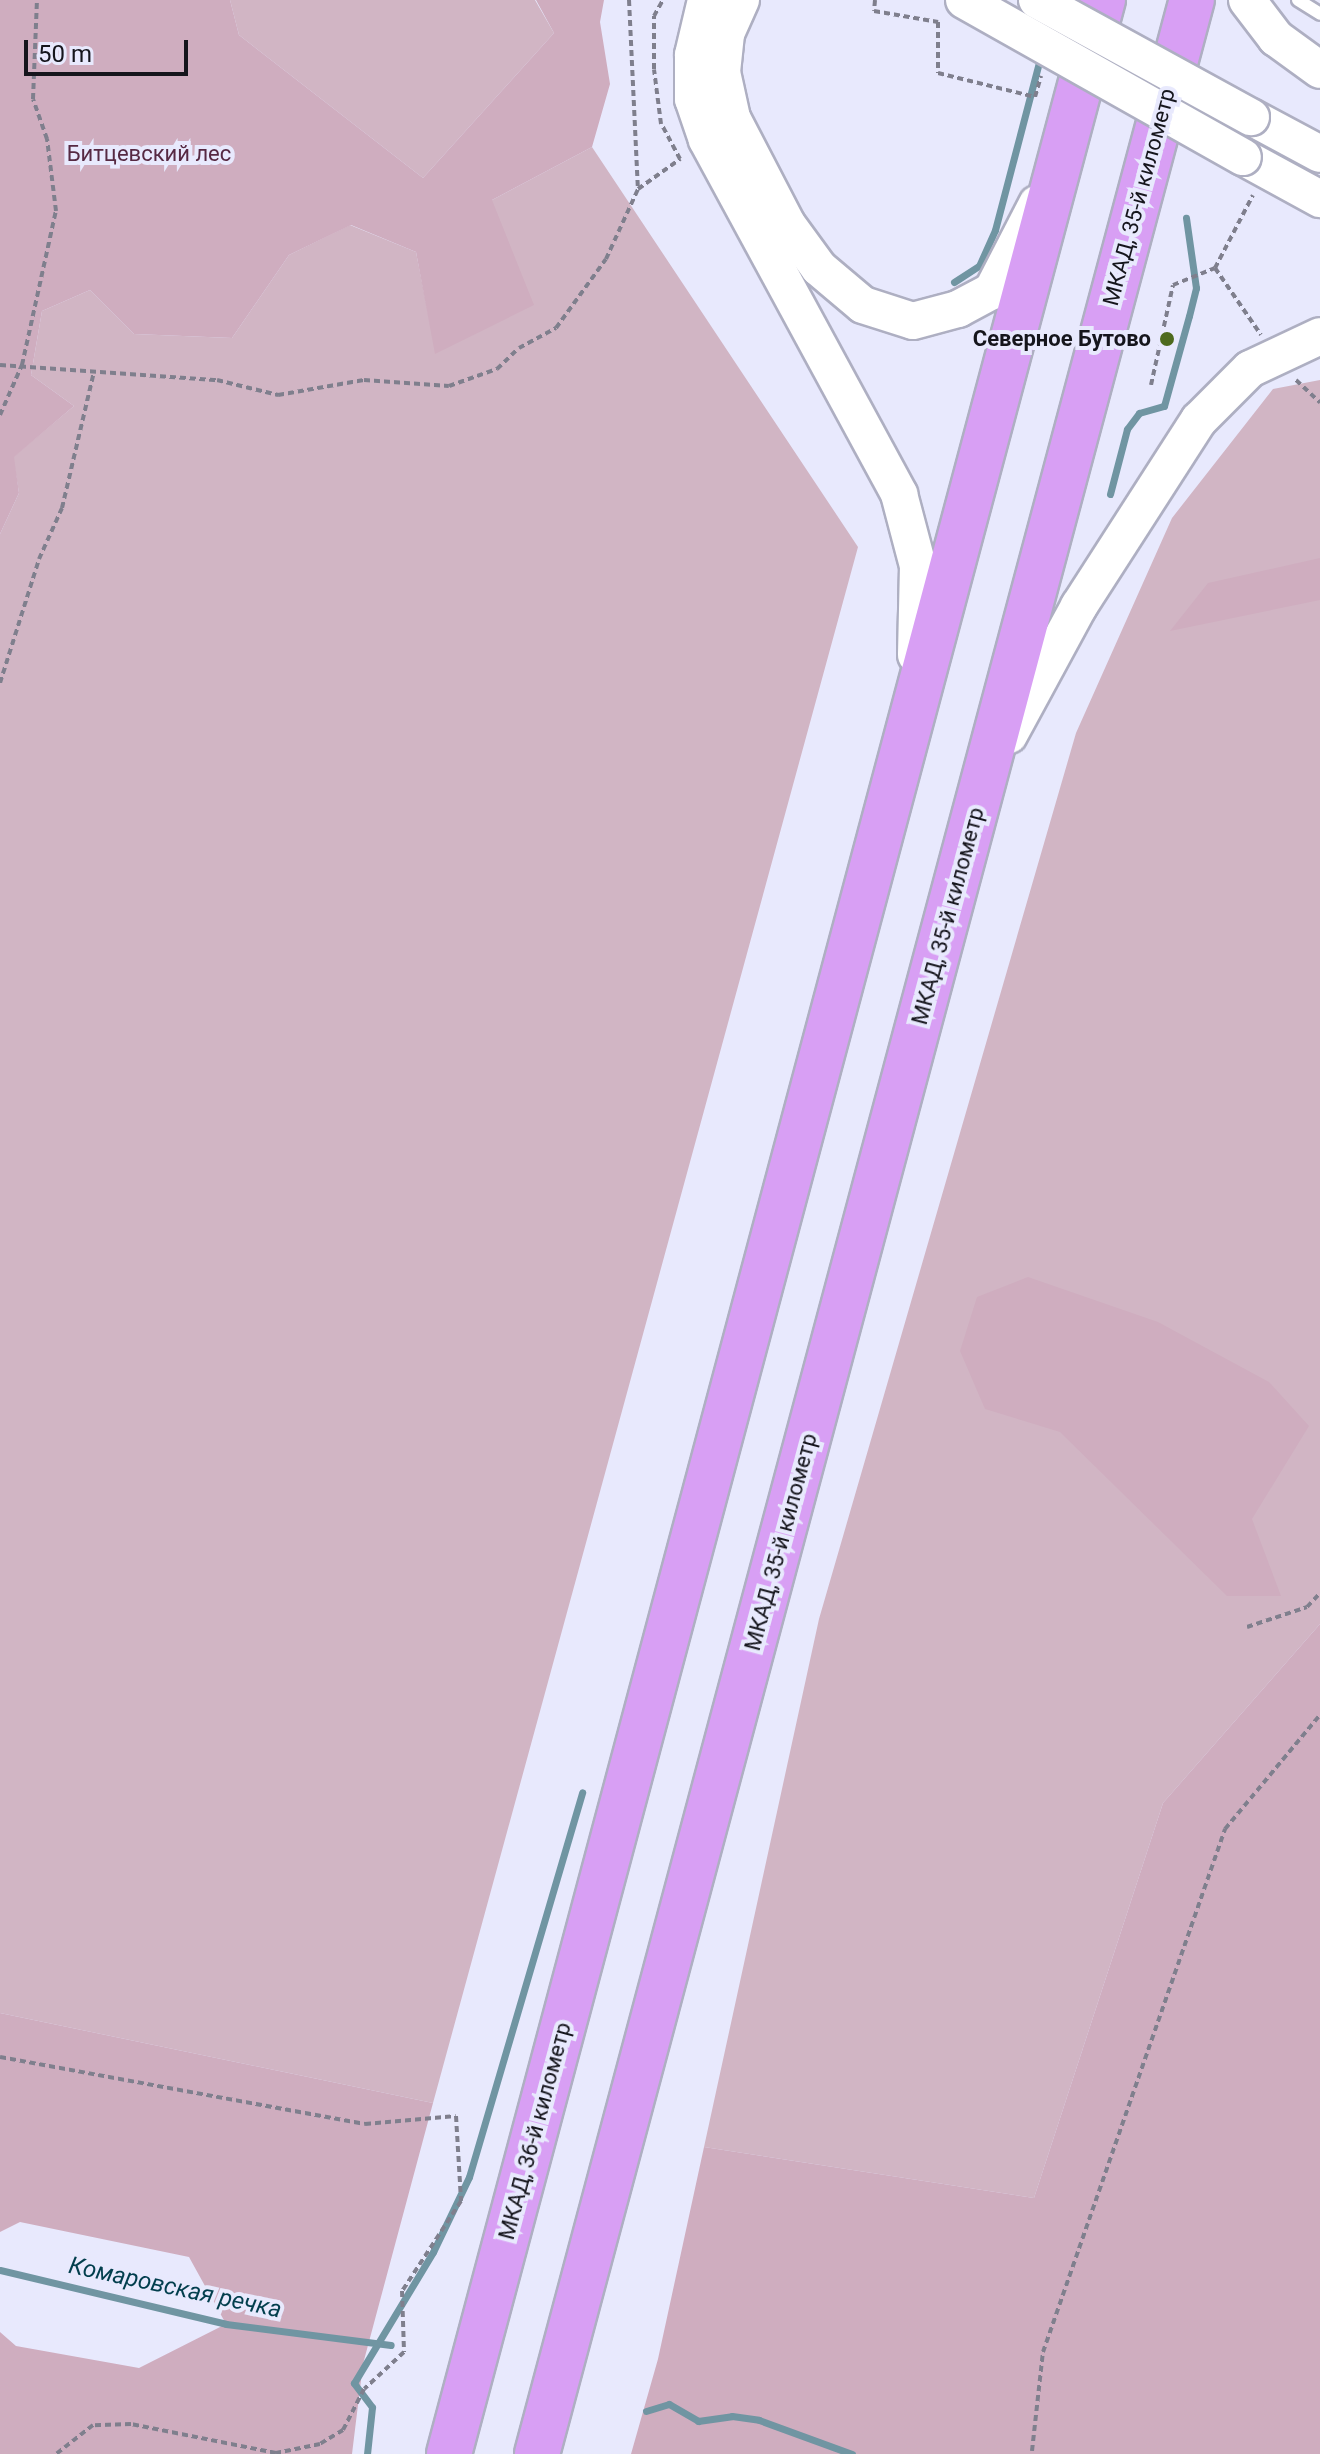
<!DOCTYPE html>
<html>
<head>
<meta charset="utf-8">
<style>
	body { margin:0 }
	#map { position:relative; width:1320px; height:2454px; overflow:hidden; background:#e8e9fd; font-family:Roboto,sans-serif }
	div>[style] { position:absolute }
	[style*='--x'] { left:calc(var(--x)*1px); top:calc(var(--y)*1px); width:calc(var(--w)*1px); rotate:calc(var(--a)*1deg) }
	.green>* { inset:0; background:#d1b5c4 }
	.forest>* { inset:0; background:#cfadbf }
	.stream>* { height:7px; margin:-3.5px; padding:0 3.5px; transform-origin:3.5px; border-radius:3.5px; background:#7095a2 }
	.path>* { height:4px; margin-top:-2px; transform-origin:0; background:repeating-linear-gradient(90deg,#7f7f8d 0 6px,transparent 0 10px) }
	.roads { filter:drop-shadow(2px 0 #aeafc2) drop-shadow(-2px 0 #aeafc2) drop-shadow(0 2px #aeafc2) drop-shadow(0 -2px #aeafc2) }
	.lane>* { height:12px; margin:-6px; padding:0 6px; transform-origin:6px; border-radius:6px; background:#fff }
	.secondary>* { height:36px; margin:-18px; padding:0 18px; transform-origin:18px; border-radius:18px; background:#fff }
	.highway>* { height:44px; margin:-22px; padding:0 22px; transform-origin:22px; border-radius:22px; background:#d89ff4 }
	.bridges { filter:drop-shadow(2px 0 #aeafc2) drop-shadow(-2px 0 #aeafc2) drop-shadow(0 2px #aeafc2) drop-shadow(0 -2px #aeafc2) }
	.secondary-bridge>* { height:36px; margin:-18px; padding:0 18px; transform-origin:18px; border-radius:18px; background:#fff }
	.dots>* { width:22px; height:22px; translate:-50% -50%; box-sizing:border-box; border:4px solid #e8e9fd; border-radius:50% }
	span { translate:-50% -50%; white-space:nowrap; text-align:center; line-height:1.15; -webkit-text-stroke:8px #e8e9fd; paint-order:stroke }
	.park-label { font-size:22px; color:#562943 }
	.street-label { font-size:22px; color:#15151c }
	.poi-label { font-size:22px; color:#15151c; font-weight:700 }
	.right { translate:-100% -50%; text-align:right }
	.water-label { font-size:24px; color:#023e4d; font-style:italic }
	.scale { position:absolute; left:24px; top:40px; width:164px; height:36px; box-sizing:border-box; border:4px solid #15151c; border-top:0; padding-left:10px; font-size:24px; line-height:28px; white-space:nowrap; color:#15151c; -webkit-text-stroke:6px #e8e9fd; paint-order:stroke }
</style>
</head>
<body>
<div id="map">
	<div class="green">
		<div style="clip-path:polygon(230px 0,535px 0,554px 33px,423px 178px,239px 35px)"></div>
		<div style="clip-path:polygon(592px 147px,858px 547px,433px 2103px,0 2013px,0 534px,19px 493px,13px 457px,74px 406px,31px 375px,42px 311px,90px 290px,134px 334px,232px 338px,289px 255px,350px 225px,416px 252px,436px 353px,492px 200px)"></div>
		<div style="clip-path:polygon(1320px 380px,1320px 1624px,1163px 1803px,1034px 2198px,704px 2147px,819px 1619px,1076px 733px,1172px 518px,1273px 389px)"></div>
	</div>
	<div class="forest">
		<div style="clip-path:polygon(0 0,230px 0,239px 35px,423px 178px,554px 33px,536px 0,604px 0,600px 22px,610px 84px,592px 147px,492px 200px,534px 305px,435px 354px,416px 252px,351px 225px,289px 255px,232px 338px,134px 334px,90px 290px,42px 311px,31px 375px,74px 406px,14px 457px,19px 493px,0 534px)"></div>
		<div style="clip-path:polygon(1320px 558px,1320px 600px,1170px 631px,1208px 583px)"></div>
		<div style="clip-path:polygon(1028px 1277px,1158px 1322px,1269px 1382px,1309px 1426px,1252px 1519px,1281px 1596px,1227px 1596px,1060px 1432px,985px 1409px,960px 1351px,977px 1297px)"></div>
		<div style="clip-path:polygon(1320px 1624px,1320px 2454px,631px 2454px,658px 2359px,704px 2147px,1034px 2198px,1163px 1803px)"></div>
		<div style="clip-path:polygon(0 2013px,433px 2103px,363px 2364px,352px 2454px,0 2454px,0 2332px,16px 2346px,139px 2368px,226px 2324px,189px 2257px,20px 2222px,0 2232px)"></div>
	</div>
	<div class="stream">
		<div style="--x:954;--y:282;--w:30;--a:-33"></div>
		<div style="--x:979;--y:266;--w:39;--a:-66"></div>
		<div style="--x:995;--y:230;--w:181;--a:-75.3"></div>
		<div style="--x:1110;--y:494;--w:67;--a:-75.3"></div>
		<div style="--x:1127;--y:429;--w:20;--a:-53"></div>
		<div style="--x:1139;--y:413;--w:26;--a:-16"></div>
		<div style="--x:1164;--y:406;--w:93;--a:-74.5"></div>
		<div style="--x:1189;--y:316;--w:29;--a:-76"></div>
		<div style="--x:1196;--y:288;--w:71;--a:-98.1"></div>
		<div style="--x:0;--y:2270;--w:232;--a:13.4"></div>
		<div style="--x:226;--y:2324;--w:166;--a:7.3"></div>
		<div style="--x:646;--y:2411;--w:24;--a:-17"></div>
		<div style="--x:669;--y:2404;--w:34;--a:30"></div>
		<div style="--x:698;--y:2421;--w:34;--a:-8"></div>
		<div style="--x:732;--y:2416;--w:27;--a:8"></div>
		<div style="--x:759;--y:2420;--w:99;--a:20.1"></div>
		<div style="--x:367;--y:2454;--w:47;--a:-83.9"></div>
		<div style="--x:372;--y:2407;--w:30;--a:-127"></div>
		<div style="--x:354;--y:2383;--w:153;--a:-58.9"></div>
		<div style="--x:433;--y:2252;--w:83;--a:-64.4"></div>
		<div style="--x:469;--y:2177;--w:401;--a:-73.6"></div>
	</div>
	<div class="path">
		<div style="--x:629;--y:0;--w:189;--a:87.3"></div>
		<div style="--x:875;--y:0;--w:11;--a:95"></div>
		<div style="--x:874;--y:11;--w:65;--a:9.8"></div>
		<div style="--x:938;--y:22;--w:51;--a:90"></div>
		<div style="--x:938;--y:73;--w:100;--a:13.9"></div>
		<div style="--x:1035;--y:97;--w:22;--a:-74"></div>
		<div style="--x:1215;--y:268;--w:81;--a:55.5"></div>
		<div style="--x:0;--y:365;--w:218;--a:4"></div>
		<div style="--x:217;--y:380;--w:63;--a:13.8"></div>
		<div style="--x:278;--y:395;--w:87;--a:-9.9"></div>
		<div style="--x:364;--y:380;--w:85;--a:4"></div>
		<div style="--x:449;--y:386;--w:51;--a:-19.5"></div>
		<div style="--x:497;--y:369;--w:30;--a:-44"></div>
		<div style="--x:519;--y:348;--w:42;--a:-28.4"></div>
		<div style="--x:556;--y:328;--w:85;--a:-54.1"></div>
		<div style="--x:606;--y:259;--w:77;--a:-65.4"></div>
		<div style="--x:638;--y:189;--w:52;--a:-35.5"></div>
		<div style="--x:680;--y:159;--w:40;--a:-118"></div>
		<div style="--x:661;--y:124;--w:55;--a:-97.3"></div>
		<div style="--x:654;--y:69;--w:53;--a:-90"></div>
		<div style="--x:654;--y:16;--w:18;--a:-61"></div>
		<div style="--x:1296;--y:380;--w:33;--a:43"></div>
		<div style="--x:1151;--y:385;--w:102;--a:-77.6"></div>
		<div style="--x:1173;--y:285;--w:45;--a:-22"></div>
		<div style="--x:1215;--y:268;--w:82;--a:-62.5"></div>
		<div style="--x:0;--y:415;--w:55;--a:-66.3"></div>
		<div style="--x:22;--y:365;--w:158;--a:-77.6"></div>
		<div style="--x:56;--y:211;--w:73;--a:-97.1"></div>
		<div style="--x:47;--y:139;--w:42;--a:-109.3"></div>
		<div style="--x:33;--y:99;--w:99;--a:-87.7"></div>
		<div style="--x:0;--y:683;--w:130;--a:-72.5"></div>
		<div style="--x:39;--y:559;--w:56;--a:-65.7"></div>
		<div style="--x:62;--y:508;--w:140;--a:-76.8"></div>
		<div style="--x:1247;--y:1627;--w:63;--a:-18.4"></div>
		<div style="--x:1307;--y:1607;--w:19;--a:-47"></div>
		<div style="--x:0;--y:2057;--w:371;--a:10.4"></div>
		<div style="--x:365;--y:2124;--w:91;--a:-5"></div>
		<div style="--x:456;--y:2116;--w:85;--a:86.6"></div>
		<div style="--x:461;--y:2201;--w:108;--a:123.2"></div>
		<div style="--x:402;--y:2291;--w:61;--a:88.1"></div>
		<div style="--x:404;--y:2352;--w:54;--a:137.2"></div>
		<div style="--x:364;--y:2389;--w:46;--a:117.1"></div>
		<div style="--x:343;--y:2430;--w:27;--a:149"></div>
		<div style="--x:320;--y:2444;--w:45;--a:168.4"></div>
		<div style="--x:276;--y:2453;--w:148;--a:-168.7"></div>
		<div style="--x:131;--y:2424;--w:38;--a:178"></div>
		<div style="--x:93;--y:2425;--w:47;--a:141.9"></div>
		<div style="--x:1032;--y:2451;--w:100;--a:-83.7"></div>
		<div style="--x:1043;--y:2352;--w:554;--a:-70.81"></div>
		<div style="--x:1225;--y:1829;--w:148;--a:-50.2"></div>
	</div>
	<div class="roads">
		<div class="lane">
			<div style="--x:1298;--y:0;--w:26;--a:32"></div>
		</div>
		<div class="secondary">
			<div style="--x:706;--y:0;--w:57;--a:103.3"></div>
			<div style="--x:693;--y:55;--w:44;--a:90"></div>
			<div style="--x:693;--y:99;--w:43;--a:71.1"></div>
			<div style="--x:707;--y:140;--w:403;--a:61.5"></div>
			<div style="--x:899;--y:494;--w:74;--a:75.2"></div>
			<div style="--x:918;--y:566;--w:89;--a:91.3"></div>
			<div style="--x:741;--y:0;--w:37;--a:114"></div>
			<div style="--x:726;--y:34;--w:38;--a:96"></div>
			<div style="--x:722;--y:72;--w:47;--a:77.7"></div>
			<div style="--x:732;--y:118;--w:119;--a:62.6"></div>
			<div style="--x:787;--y:224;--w:54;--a:54"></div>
			<div style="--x:819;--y:268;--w:57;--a:40.1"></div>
			<div style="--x:863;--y:305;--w:52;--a:17.7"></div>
			<div style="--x:913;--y:321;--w:47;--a:-14.9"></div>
			<div style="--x:958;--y:309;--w:38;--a:-28"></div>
			<div style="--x:992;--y:291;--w:98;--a:-62.7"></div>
			<div style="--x:1247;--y:0;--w:48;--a:52.7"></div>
			<div style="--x:1276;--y:38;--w:54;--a:36"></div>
			<div style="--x:1251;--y:117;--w:78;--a:28.2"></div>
			<div style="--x:1243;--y:157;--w:88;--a:28.6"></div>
			<div style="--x:1009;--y:735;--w:147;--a:-61.5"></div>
			<div style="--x:1079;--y:606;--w:221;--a:-57.2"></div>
			<div style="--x:1199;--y:420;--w:72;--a:-45"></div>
			<div style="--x:1250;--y:369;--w:77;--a:-25.2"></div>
		</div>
		<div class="highway">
			<div style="--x:449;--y:2454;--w:2540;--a:-75.08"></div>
			<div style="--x:537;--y:2454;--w:2540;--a:-75.06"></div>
		</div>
	</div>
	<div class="bridges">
		<div class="secondary-bridge">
			<div style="--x:964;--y:0;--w:320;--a:29.4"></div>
			<div style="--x:1037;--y:0;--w:244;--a:28.7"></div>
		</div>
	</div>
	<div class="dots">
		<div style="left:1167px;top:339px;background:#4e6a1e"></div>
	</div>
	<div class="park-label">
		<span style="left:149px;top:154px">Битцевский лес</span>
	</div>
	<div class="street-label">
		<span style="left:1139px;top:197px;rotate:-75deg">МКАД, 35-й километр</span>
		<span style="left:948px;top:916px;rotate:-75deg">МКАД, 35-й километр</span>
		<span style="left:781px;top:1542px;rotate:-75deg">МКАД, 35-й километр</span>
		<span style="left:535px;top:2131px;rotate:-75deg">МКАД, 36-й километр</span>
	</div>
	<div class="poi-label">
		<span class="right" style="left:1151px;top:339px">Северное Бутово</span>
	</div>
	<div class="water-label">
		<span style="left:175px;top:2288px;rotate:12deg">Комаровская речка</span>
	</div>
	<div class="scale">50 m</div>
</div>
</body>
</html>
